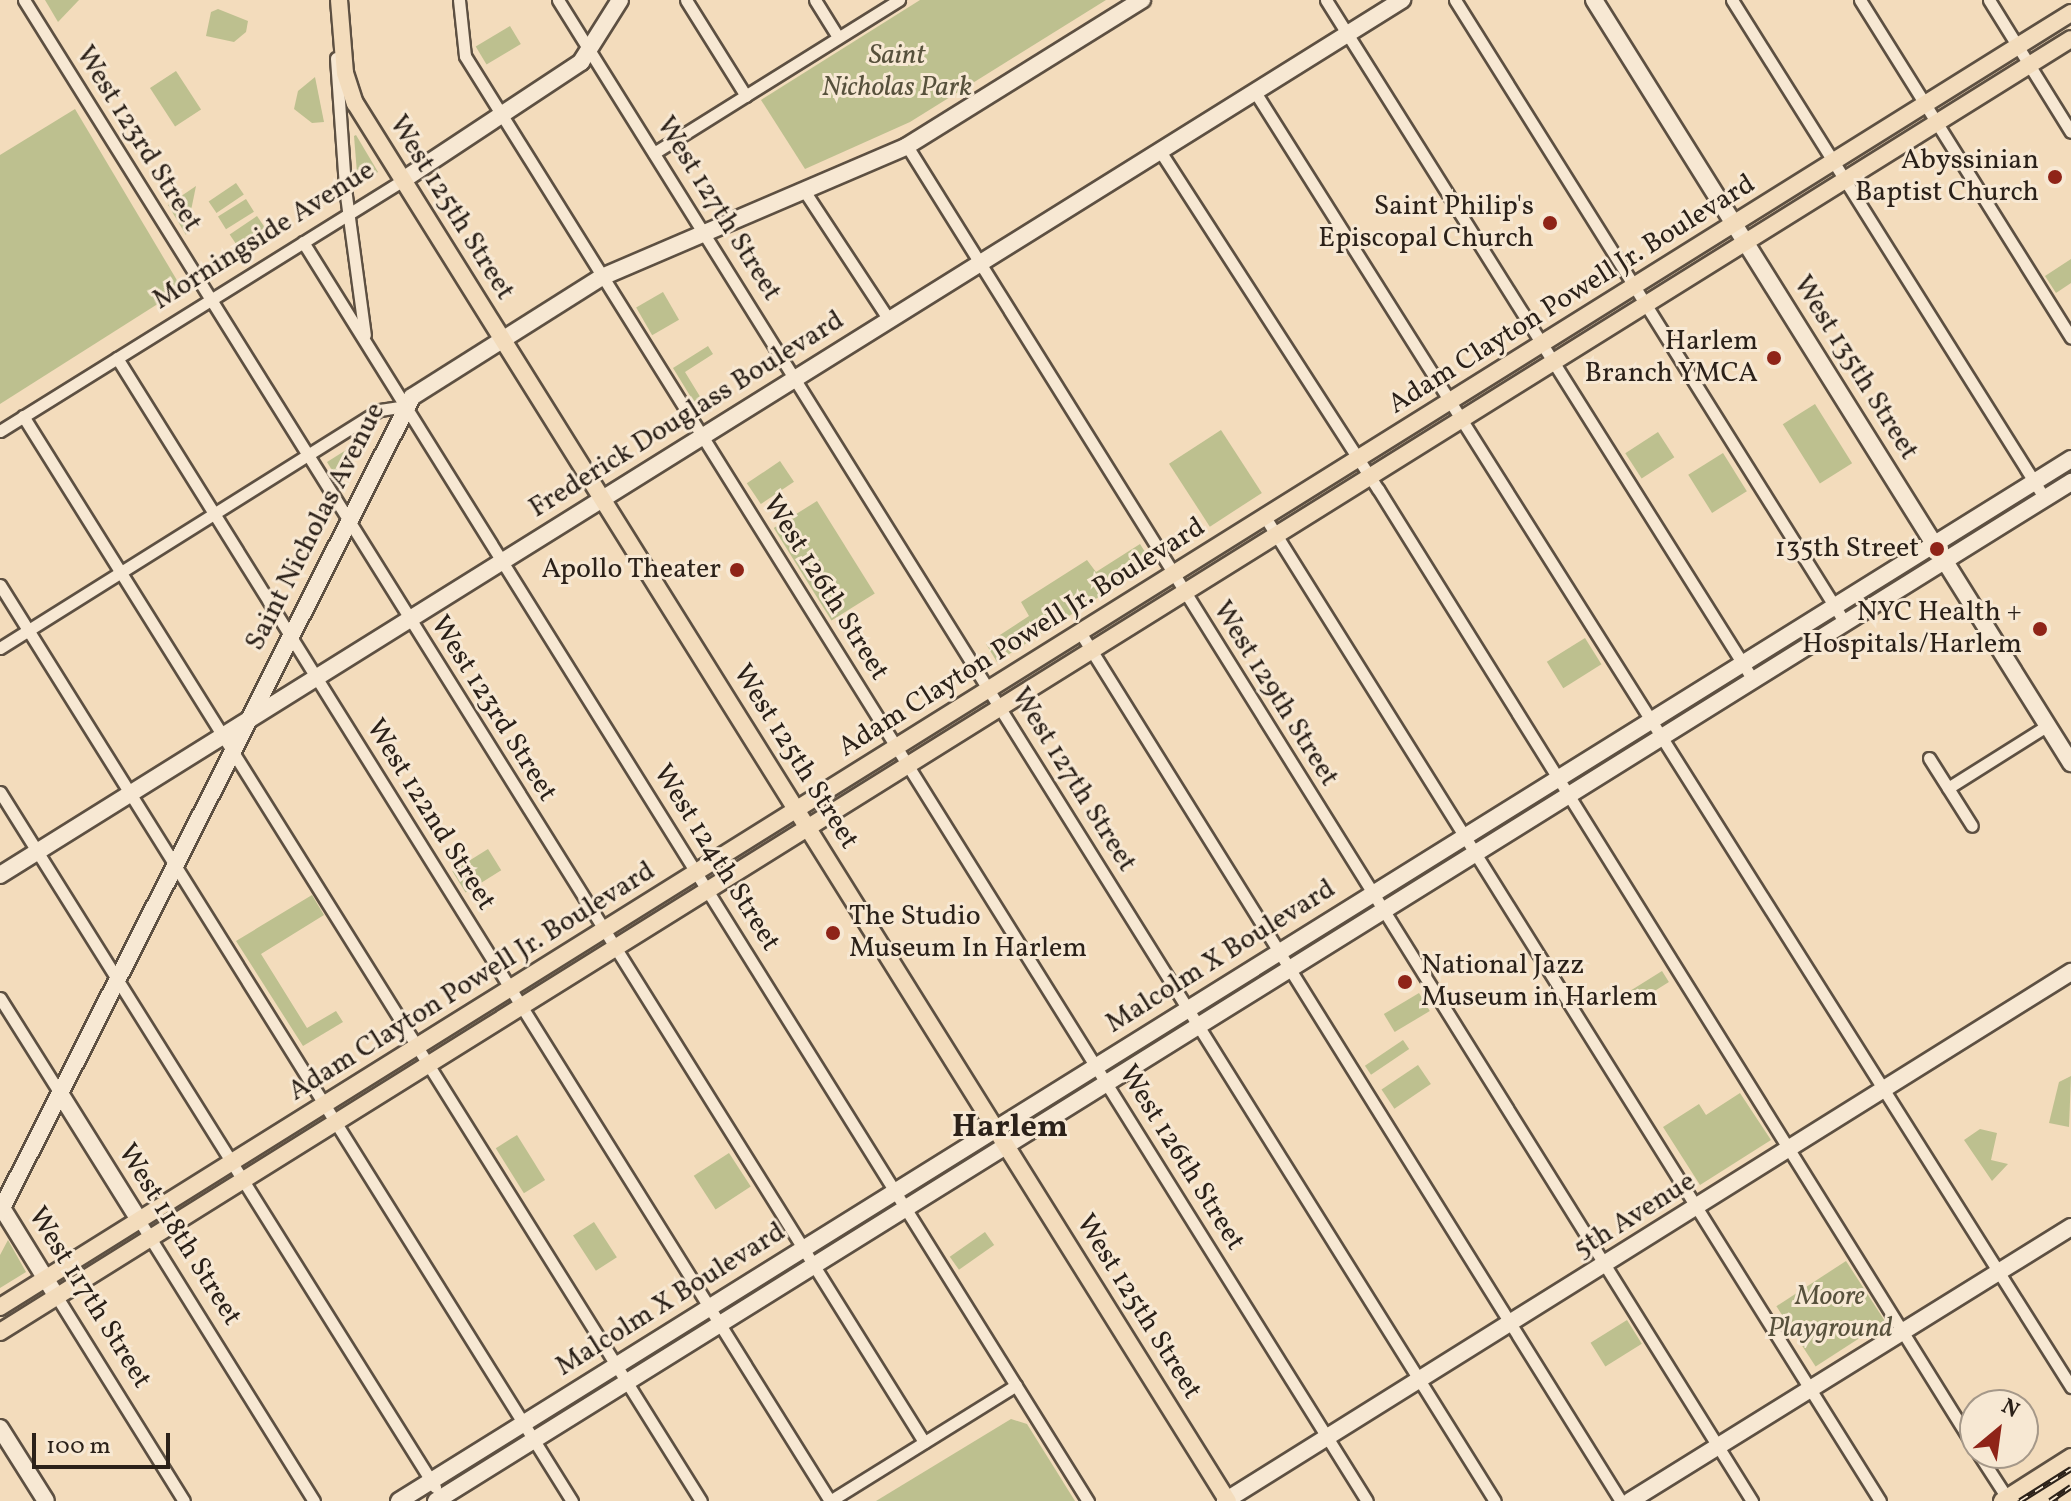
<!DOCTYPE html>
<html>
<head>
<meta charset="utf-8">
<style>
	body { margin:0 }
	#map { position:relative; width:2071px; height:1501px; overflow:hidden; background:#f3dcbc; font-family:Vollkorn,serif }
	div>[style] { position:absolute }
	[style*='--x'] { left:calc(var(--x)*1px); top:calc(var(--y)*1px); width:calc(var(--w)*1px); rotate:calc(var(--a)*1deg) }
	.green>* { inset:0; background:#bdc08f; transform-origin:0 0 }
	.roads { filter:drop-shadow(2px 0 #5d5042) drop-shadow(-2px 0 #5d5042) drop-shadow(0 2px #5d5042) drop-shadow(0 -2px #5d5042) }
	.street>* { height:11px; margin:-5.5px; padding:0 5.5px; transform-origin:5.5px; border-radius:5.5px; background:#f7e8d3 }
	.secondary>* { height:16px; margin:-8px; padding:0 8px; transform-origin:8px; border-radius:8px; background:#f7e8d3 }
	.primary>* { height:16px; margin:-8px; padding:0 8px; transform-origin:8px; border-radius:8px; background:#f3dcbc }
	.rail>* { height:6px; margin-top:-3px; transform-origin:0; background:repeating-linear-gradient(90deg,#f7e8d3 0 9px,#2b2119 0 18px); box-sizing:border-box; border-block:2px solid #2b2119 }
	.dots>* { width:22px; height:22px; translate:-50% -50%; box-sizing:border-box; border:4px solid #f7e8d3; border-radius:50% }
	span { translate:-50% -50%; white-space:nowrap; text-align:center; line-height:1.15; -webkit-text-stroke:6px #f7e8d3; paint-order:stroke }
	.park-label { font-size:28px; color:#57513c; font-style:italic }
	.street-label { font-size:28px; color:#2b2119 }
	.poi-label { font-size:28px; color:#2b2119 }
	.right { translate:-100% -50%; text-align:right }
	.left { translate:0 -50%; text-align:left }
	.quarter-label { font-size:32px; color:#2b2119; font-weight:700 }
	.north { position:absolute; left:1959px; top:1389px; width:80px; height:80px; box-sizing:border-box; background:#f7e8d3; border:2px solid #a59889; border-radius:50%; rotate:29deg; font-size:22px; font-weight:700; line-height:32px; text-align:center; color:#2b2119 }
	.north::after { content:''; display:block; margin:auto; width:28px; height:36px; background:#8f2418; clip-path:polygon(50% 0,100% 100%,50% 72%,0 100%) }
	.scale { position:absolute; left:32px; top:1433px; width:138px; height:36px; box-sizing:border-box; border:4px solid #2b2119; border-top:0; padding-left:10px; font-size:24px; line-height:28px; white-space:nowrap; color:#2b2119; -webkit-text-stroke:6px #f7e8d3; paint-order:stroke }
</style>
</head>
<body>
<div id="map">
	<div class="green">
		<div style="clip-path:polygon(45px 0,79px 0,58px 22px)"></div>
		<div style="clip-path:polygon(920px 0,1106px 0,910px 122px,805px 169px,761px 100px)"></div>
		<div style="clip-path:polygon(218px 9px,248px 21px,246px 32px,234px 42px,206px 36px,211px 12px)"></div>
		<div style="left:510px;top:26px;width:21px;height:40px;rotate:59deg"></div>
		<div style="left:176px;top:71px;width:46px;height:31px;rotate:57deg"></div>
		<div style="clip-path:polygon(315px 77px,324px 122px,312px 123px,294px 109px,298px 91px)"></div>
		<div style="clip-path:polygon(75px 109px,178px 282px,175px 293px,0 404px,0 155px)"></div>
		<div style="clip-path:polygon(356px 135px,378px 172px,358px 185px,354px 136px)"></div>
		<div style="left:236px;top:183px;width:14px;height:33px;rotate:56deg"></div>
		<div style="clip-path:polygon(196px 186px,186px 235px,168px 205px)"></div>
		<div style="left:246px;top:199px;width:15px;height:33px;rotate:58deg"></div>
		<div style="left:257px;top:216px;width:14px;height:33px;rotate:56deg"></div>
		<div style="clip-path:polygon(2071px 259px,2071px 283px,2056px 293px,2045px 276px)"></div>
		<div style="left:663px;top:292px;width:32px;height:31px;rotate:60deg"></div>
		<div style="clip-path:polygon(708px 346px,713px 354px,685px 372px,707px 408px,700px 412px,673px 368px)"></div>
		<div style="left:1815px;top:404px;width:70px;height:38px;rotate:58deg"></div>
		<div style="left:1221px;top:430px;width:75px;height:62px;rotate:57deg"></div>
		<div style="left:1658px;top:432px;width:30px;height:39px;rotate:57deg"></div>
		<div style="clip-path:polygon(354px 445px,355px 458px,341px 485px,327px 462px)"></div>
		<div style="left:1723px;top:453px;width:45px;height:41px;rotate:58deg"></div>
		<div style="left:780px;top:461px;width:25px;height:40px;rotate:56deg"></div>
		<div style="left:817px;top:501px;width:109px;height:51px;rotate:58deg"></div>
		<div style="clip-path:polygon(1140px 544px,1152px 563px,997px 662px,986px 644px,1029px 616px,1021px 602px,1087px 560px,1096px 572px)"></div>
		<div style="left:1585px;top:638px;width:31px;height:45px;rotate:58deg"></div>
		<div style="left:488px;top:849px;width:25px;height:42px;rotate:58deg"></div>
		<div style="clip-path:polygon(312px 895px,324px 915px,261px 954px,307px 1028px,336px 1011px,343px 1022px,303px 1046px,236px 941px)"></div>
		<div style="left:1662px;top:971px;width:13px;height:43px;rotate:58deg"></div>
		<div style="left:1419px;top:993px;width:21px;height:41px;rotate:59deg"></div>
		<div style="left:1403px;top:1040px;width:11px;height:46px;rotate:56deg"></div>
		<div style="left:1418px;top:1065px;width:23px;height:44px;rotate:56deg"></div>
		<div style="clip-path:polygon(2071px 1076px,2069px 1127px,2049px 1123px,2059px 1082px)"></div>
		<div style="clip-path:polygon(1740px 1093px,1771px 1140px,1700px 1185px,1663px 1127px,1699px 1104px,1706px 1115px)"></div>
		<div style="clip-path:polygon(1980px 1129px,1997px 1133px,1991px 1160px,2008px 1164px,1992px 1181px,1964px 1140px)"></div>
		<div style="left:517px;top:1135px;width:53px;height:25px;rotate:58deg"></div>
		<div style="left:729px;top:1153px;width:40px;height:42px;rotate:57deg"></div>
		<div style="left:594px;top:1222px;width:42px;height:25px;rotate:57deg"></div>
		<div style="left:985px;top:1232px;width:16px;height:43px;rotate:55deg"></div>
		<div style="clip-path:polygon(8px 1240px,26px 1272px,0 1288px,0 1255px)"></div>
		<div style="left:1846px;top:1261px;width:72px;height:83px;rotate:57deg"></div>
		<div style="left:1627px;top:1320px;width:28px;height:43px;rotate:58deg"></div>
		<div style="clip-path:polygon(1011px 1419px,1027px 1424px,1075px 1501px,876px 1501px)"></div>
	</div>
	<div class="roads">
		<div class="street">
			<div style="--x:24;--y:0;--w:1700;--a:58.03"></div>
			<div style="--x:459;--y:0;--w:56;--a:83.9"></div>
			<div style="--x:465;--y:56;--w:1703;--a:58.03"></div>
			<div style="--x:558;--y:0;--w:1769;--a:58.03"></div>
			<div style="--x:686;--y:0;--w:113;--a:58"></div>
			<div style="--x:815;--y:0;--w:44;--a:58.1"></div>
			<div style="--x:1326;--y:0;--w:803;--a:57.87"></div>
			<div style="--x:1455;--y:0;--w:735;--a:57.95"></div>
			<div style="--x:1732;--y:0;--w:589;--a:57.9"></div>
			<div style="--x:1860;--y:0;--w:398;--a:58"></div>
			<div style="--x:1989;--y:0;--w:155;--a:58.2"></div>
			<div style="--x:336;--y:58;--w:130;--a:86"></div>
			<div style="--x:345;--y:188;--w:148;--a:82.3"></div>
			<div style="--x:1255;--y:92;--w:1531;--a:57.78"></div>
			<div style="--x:907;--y:146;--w:1597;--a:58.05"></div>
			<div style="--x:1160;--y:151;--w:402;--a:57.2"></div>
			<div style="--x:1378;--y:489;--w:1130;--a:58.1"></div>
			<div style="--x:654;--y:153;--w:289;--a:-32"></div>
			<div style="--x:805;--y:192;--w:153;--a:56.7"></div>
			<div style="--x:303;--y:242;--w:1484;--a:58.06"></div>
			<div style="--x:117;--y:358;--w:1347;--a:58.04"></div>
			<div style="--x:23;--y:416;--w:1279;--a:58"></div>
			<div style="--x:0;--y:431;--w:475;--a:-31.9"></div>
			<div style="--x:1265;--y:517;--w:1160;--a:57.99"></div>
			<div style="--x:0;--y:585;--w:1080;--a:58.02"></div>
			<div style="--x:1080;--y:632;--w:1024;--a:58.1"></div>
			<div style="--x:0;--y:648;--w:448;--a:-32.1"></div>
			<div style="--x:380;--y:410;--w:25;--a:-9"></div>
			<div style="--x:1929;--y:758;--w:80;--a:57.7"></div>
			<div style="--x:1948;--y:788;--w:118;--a:-32.2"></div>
			<div style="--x:0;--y:792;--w:820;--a:57.96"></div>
			<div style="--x:0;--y:998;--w:115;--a:57.8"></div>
			<div style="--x:139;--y:1220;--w:331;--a:58.1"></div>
			<div style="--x:57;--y:1297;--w:240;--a:58.1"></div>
			<div style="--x:1978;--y:1453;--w:57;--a:57.1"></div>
			<div style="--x:830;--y:1501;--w:219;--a:-31.9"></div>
		</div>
		<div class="secondary">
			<div style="--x:1594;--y:0;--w:900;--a:57.99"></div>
			<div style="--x:403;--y:180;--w:214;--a:-33.5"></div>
			<div style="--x:581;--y:62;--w:73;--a:-57.8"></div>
			<div style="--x:0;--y:875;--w:1653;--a:-31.97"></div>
			<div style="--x:61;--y:1095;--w:147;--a:58"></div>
			<div style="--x:2;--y:1208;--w:105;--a:58.3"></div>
			<div style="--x:0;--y:1212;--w:913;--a:-63.18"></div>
			<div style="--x:412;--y:397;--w:225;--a:-32.3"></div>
			<div style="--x:602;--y:277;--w:332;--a:-23.2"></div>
			<div style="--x:907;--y:146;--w:277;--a:-31.9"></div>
			<div style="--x:0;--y:1428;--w:86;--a:57.8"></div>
			<div style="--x:399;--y:1501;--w:1970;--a:-31.93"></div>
			<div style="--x:436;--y:1501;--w:1927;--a:-31.93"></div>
			<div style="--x:1225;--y:1501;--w:998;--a:-32.02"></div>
			<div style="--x:1630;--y:1501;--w:519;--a:-31.85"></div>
		</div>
		<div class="primary">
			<div style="--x:339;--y:0;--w:73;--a:85.3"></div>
			<div style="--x:345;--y:73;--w:32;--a:72"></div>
			<div style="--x:355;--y:103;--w:1648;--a:58.02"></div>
			<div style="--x:0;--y:1307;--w:2442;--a:-32"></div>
			<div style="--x:0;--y:1332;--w:2441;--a:-31.98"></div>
			<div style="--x:2002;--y:1501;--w:82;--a:-32.5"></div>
			<div style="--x:2066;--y:1501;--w:6;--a:-31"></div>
		</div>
	</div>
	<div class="rail">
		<div style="--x:2020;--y:1501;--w:60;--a:-32.1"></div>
		<div style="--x:2050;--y:1501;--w:25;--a:-34"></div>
	</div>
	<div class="dots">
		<div style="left:2055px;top:177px;background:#8f2418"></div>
		<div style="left:1550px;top:223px;background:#8f2418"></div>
		<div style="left:1774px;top:358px;background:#8f2418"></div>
		<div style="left:1937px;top:549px;background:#8f2418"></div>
		<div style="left:737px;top:570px;background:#8f2418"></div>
		<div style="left:2040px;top:629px;background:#8f2418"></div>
		<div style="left:833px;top:933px;background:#8f2418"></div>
		<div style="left:1405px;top:982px;background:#8f2418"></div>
	</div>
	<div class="park-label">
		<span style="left:897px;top:72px">Saint<br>Nicholas Park</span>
		<span style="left:1830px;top:1313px">Moore<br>Playground</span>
	</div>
	<div class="street-label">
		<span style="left:138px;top:139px;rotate:58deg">West 123rd Street</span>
		<span style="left:451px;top:208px;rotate:58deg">West 125th Street</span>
		<span style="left:718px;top:209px;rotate:58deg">West 127th Street</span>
		<span style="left:264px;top:236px;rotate:-32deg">Morningside Avenue</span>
		<span style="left:1572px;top:295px;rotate:-32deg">Adam Clayton Powell Jr. Boulevard</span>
		<span style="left:1855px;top:368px;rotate:58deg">West 135th Street</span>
		<span style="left:687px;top:415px;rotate:-32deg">Frederick Douglass Boulevard</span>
		<span style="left:316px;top:527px;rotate:-63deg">Saint Nicholas Avenue</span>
		<span style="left:825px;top:588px;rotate:58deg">West 126th Street</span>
		<span style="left:1022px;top:638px;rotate:-32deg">Adam Clayton Powell Jr. Boulevard</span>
		<span style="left:1275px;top:694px;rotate:58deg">West 129th Street</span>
		<span style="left:493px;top:709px;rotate:58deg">West 123rd Street</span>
		<span style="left:795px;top:757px;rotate:58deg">West 125th Street</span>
		<span style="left:1073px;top:780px;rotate:58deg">West 127th Street</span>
		<span style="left:430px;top:815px;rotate:58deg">West 122nd Street</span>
		<span style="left:716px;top:858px;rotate:58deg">West 124th Street</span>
		<span style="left:1221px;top:957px;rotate:-32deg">Malcolm X Boulevard</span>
		<span style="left:472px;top:982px;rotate:-32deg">Adam Clayton Powell Jr. Boulevard</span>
		<span style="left:1181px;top:1158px;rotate:58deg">West 126th Street</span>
		<span style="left:1635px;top:1216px;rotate:-32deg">5th Avenue</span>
		<span style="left:179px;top:1235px;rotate:58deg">West 118th Street</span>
		<span style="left:89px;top:1298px;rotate:58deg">West 117th Street</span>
		<span style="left:671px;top:1300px;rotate:-32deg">Malcolm X Boulevard</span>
		<span style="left:1138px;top:1307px;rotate:58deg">West 125th Street</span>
	</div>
	<div class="poi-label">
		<span class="right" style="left:2039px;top:177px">Abyssinian<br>Baptist Church</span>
		<span class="right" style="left:1534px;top:223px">Saint Philip's<br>Episcopal Church</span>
		<span class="right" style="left:1758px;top:358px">Harlem<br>Branch YMCA</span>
		<span class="right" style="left:1919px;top:549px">135th Street</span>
		<span class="right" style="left:721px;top:570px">Apollo Theater</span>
		<span class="right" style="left:2022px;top:629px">NYC Health +<br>Hospitals/Harlem</span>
		<span class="left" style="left:849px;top:933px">The Studio<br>Museum In Harlem</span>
		<span class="left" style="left:1421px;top:982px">National Jazz<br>Museum in Harlem</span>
	</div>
	<div class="quarter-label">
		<span style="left:1010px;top:1128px">Harlem</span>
	</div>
	<div class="north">N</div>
	<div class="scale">100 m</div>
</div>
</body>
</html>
